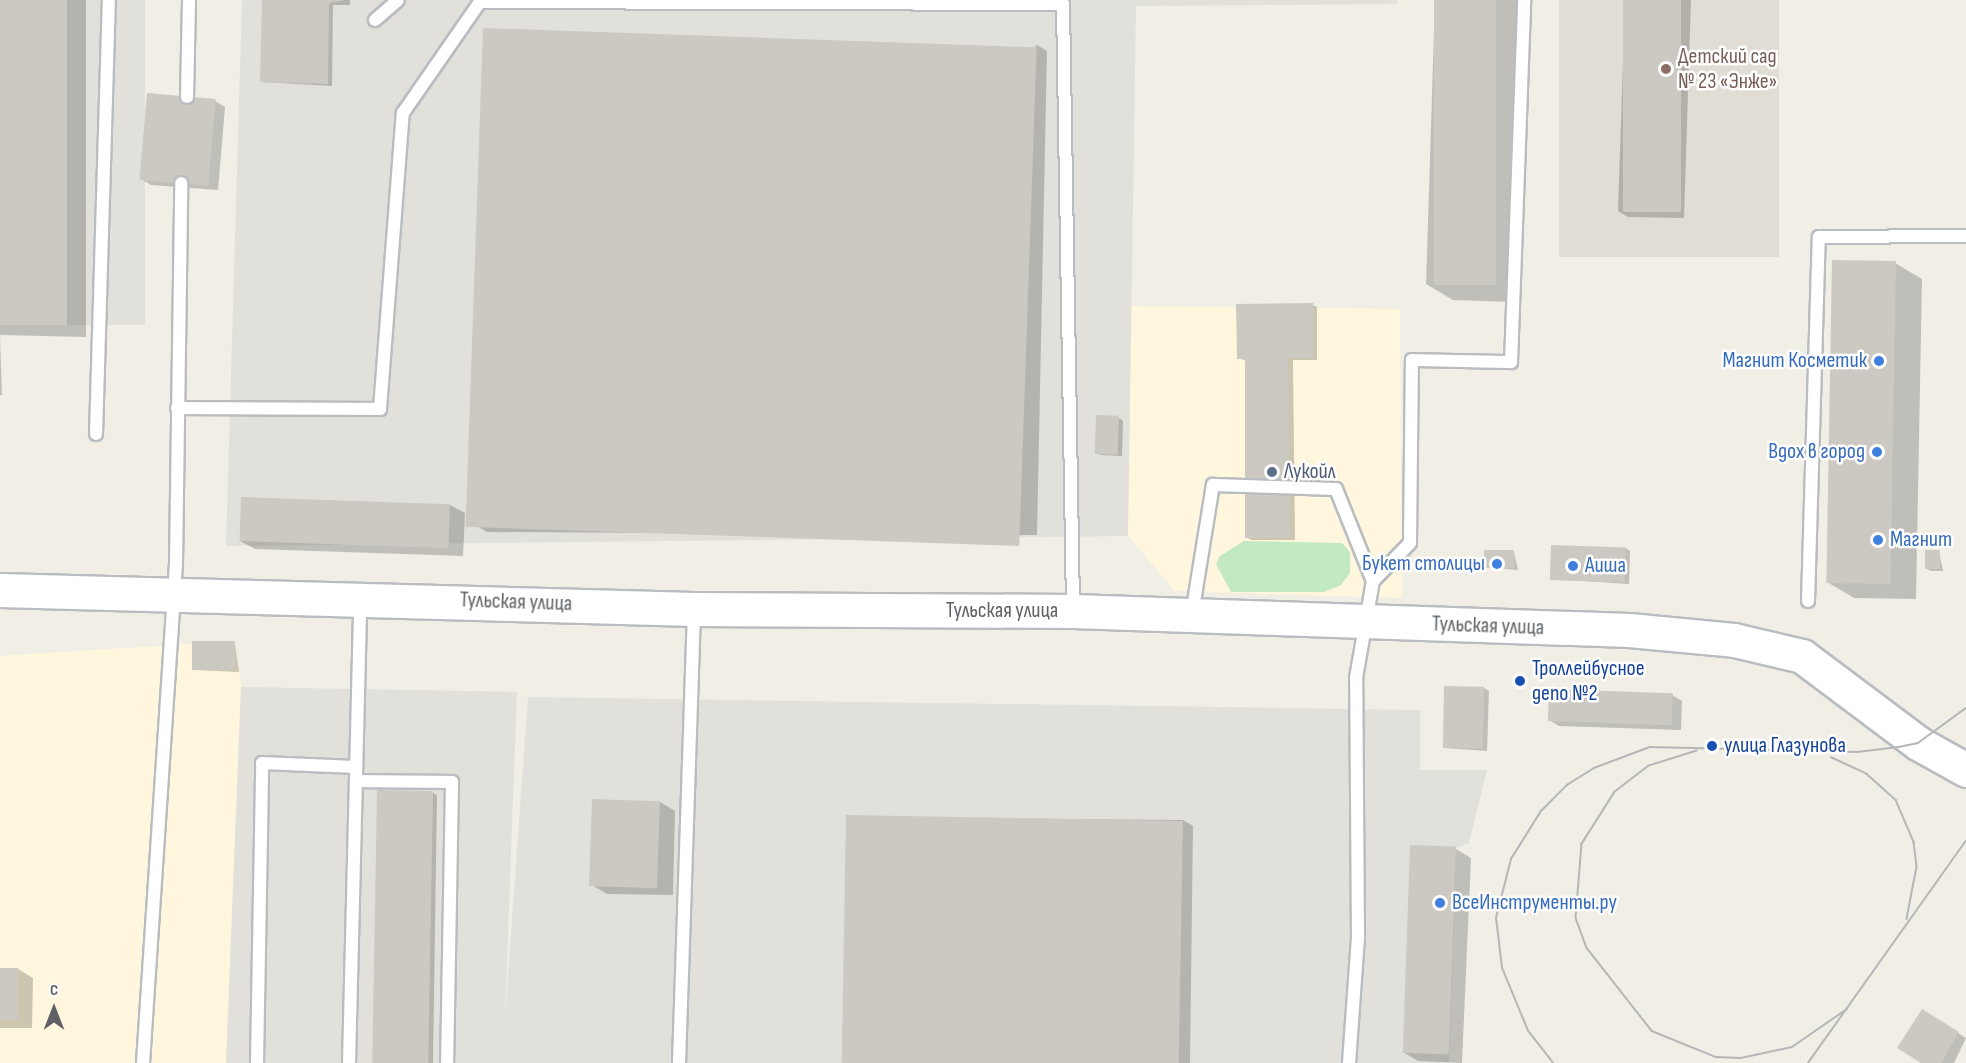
<!DOCTYPE html>
<html>
<head>
<meta charset="utf-8">
<style>
	body { margin:0 }
	#map { position:relative; width:1966px; height:1063px; overflow:hidden; background:#f1eee6; font-family:"Sofia Sans Condensed",sans-serif }
	div>[style] { position:absolute }
	[style*='--x'] { left:calc(var(--x)*1px); top:calc(var(--y)*1px); width:calc(var(--w)*1px); rotate:calc(var(--a)*1deg) }
	.commercial>* { inset:0; background:#fff7dd }
	.industrial>* { inset:0; background:#e2e0da; transform-origin:0 0 }
	.education>* { inset:0; background:#e1ddd4; transform-origin:0 0 }
	.green>* { inset:0; background:#c2e9c2 }
	.shadow>* { inset:0; background:#0003 }
	.building>* { inset:0; background:#ccc9c3; transform-origin:0 0 }
	.roads { filter:drop-shadow(2px 0 #b9bcc0) drop-shadow(-2px 0 #b9bcc0) drop-shadow(0 2px #b9bcc0) drop-shadow(0 -2px #b9bcc0) }
	.lane>* { height:12px; margin:-6px; padding:0 6px; transform-origin:6px; border-radius:6px; background:#fff }
	.secondary>* { height:33px; margin:-16.5px; padding:0 16.5px; transform-origin:16.5px; border-radius:16.5px; background:#fff }
	.tram>* { height:1.5px; margin:-0.75px; padding:0 0.75px; transform-origin:0.75px; border-radius:0.75px; background:#b5b6b7 }
	.dots>* { width:16px; height:16px; translate:-50% -50%; box-sizing:border-box; border:3px solid #fff; border-radius:50% }
	span { translate:-50% -50%; white-space:nowrap; text-align:center; line-height:1.15; -webkit-text-stroke:5px #fff; paint-order:stroke }
	.education-label { font-size:22px; color:#785e54 }
	.left { translate:0 -50%; text-align:left }
	.shop-label { font-size:22px; color:#366cbe }
	.right { translate:-100% -50%; text-align:right }
	.service-label { font-size:22px; color:#4e5e75 }
	.street-label { font-size:22px; color:#5e6267 }
	.transit-label { font-size:22px; color:#164399 }
	.north { position:absolute; left:24px; top:979px; width:60px; height:60px; -webkit-text-stroke:4px #fff; paint-order:stroke; rotate:0deg; font-size:16px; font-weight:700; line-height:24px; text-align:center; color:#5e6267 }
	.north::after { content:''; display:block; margin:auto; width:21px; height:27px; background:#5e6267; clip-path:polygon(50% 0,100% 100%,50% 72%,0 100%) }
</style>
</head>
<body>
<div id="map">
	<div class="commercial">
		<div style="clip-path:polygon(1130px 306px,1400px 309px,1402px 598px,1175px 591px,1128px 536px)"></div>
		<div style="clip-path:polygon(235px 641px,241px 687px,226px 1063px,0 1063px,0 656px)"></div>
	</div>
	<div class="industrial">
		<div style="left:0;top:0;width:145px;height:325px"></div>
		<div style="clip-path:polygon(242px 0,1397px 0,1397px 4px,1136px 6px,1128px 536px,226px 546px)"></div>
		<div style="clip-path:polygon(241px 687px,517px 692px,505px 1017px,528px 697px,1420px 710px,1420px 770px,1487px 770px,1469px 843px,1456px 848px,1449px 1063px,226px 1063px)"></div>
	</div>
	<div class="education">
		<div style="left:1559px;top:0;width:220px;height:257px"></div>
	</div>
	<div class="green">
		<div style="clip-path:polygon(1244px 541px,1342px 543px,1350px 552px,1350px 573px,1341px 585px,1324px 592px,1231px 592px,1216px 564px,1220px 556px)"></div>
	</div>
	<div class="shadow">
		<div style="clip-path:polygon(0 0,86px 0,86px 337px,0 335px,2px 395px,0 395px)"></div>
		<div style="clip-path:polygon(263px 0,350px 0,350px 5px,333px 5px,332px 86px,262px 82px)"></div>
		<div style="clip-path:polygon(1435px 0,1523px 0,1513px 302px,1453px 300px,1426px 284px)"></div>
		<div style="clip-path:polygon(1625px 0,1691px 0,1684px 218px,1628px 217px,1618px 211px)"></div>
		<div style="clip-path:polygon(1037px 45px,1047px 51px,1037px 535px,487px 532px,477px 526px)"></div>
		<div style="clip-path:polygon(215px 101px,225px 107px,218px 190px,151px 185px,141px 179px)"></div>
		<div style="clip-path:polygon(1895px 263px,1922px 279px,1916px 599px,1854px 598px,1827px 582px)"></div>
		<div style="clip-path:polygon(1312px 305px,1317px 307px,1317px 360px,1293px 360px,1295px 540px,1251px 540px,1246px 537px,1247px 361px,1238px 358px)"></div>
		<div style="clip-path:polygon(1119px 418px,1123px 421px,1122px 456px,1101px 455px,1097px 453px)"></div>
		<div style="clip-path:polygon(450px 505px,465px 513px,463px 556px,255px 549px,240px 541px)"></div>
		<div style="clip-path:polygon(1626px 548px,1630px 551px,1629px 584px,1552px 579px)"></div>
		<div style="clip-path:polygon(1514px 552px,1518px 570px,1485px 567px)"></div>
		<div style="clip-path:polygon(1939px 552px,1943px 571px,1931px 571px,1927px 569px)"></div>
		<div style="clip-path:polygon(235px 643px,239px 672px,193px 670px)"></div>
		<div style="clip-path:polygon(1484px 688px,1489px 691px,1487px 751px,1444px 748px)"></div>
		<div style="clip-path:polygon(1672px 695px,1682px 701px,1681px 730px,1559px 726px,1549px 720px)"></div>
		<div style="clip-path:polygon(432px 792px,437px 795px,433px 1063px,374px 1063px)"></div>
		<div style="clip-path:polygon(660px 802px,675px 811px,673px 895px,607px 894px,592px 885px)"></div>
		<div style="clip-path:polygon(848px 817px,1183px 820px,1193px 826px,1190px 1063px,845px 1063px)"></div>
		<div style="clip-path:polygon(1456px 849px,1471px 858px,1462px 1063px,1418px 1061px,1403px 1052px)"></div>
		<div style="clip-path:polygon(0 969px,18px 969px,33px 978px,32px 1028px,0 1028px)"></div>
		<div style="clip-path:polygon(1922px 1011px,1966px 1038px,1954px 1063px,1924px 1063px)"></div>
	</div>
	<div class="building">
		<div style="left:0;top:0;width:67px;height:325px"></div>
		<div style="clip-path:polygon(262px 0,345px 0,329px 3px,328px 84px,260px 82px)"></div>
		<div style="left:1434px;top:0;width:62px;height:285px"></div>
		<div style="left:1623px;top:0;width:58px;height:212px"></div>
		<div style="left:483px;top:28px;width:554px;height:499px;rotate:2deg"></div>
		<div style="left:147px;top:93px;width:69px;height:87px;rotate:5deg"></div>
		<div style="left:1832px;top:260px;width:64px;height:323px;rotate:1deg"></div>
		<div style="clip-path:polygon(1313px 303px,1313px 358px,1288px 358px,1290px 538px,1245px 538px,1245px 359px,1237px 359px,1236px 304px)"></div>
		<div style="left:1096px;top:415px;width:23px;height:39px;rotate:2deg"></div>
		<div style="left:241px;top:497px;width:209px;height:44px;rotate:2deg"></div>
		<div style="left:1551px;top:545px;width:75px;height:35px;rotate:2deg"></div>
		<div style="left:1484px;top:550px;width:30px;height:18px"></div>
		<div style="left:1925px;top:550px;width:15px;height:19px"></div>
		<div style="left:192px;top:641px;width:43px;height:29px"></div>
		<div style="left:1444px;top:686px;width:40px;height:62px;rotate:1deg"></div>
		<div style="left:1549px;top:689px;width:124px;height:32px;rotate:2deg"></div>
		<div style="left:377px;top:790px;width:56px;height:273px;rotate:1deg"></div>
		<div style="left:592px;top:799px;width:68px;height:87px;rotate:2deg"></div>
		<div style="left:846px;top:815px;width:337px;height:248px;rotate:1deg"></div>
		<div style="left:1410px;top:845px;width:46px;height:208px;rotate:2deg"></div>
		<div style="left:0;top:968px;width:18px;height:52px"></div>
		<div style="clip-path:polygon(1922px 1009px,1959px 1032px,1941px 1063px,1921px 1063px,1897px 1048px)"></div>
	</div>
	<div class="roads">
		<div class="lane">
			<div style="--x:375;--y:20;--w:30;--a:-41"></div>
			<div style="--x:187;--y:97;--w:97;--a:-88.8"></div>
			<div style="--x:177;--y:408;--w:203;--a:0.3"></div>
			<div style="--x:380;--y:409;--w:297;--a:-85.6"></div>
			<div style="--x:403;--y:113;--w:135;--a:-55.3"></div>
			<div style="--x:480;--y:2;--w:583;--a:0.2"></div>
			<div style="--x:1063;--y:4;--w:606;--a:89.05"></div>
			<div style="--x:96;--y:434;--w:434;--a:-88.3"></div>
			<div style="--x:1808;--y:601;--w:364;--a:-88.3"></div>
			<div style="--x:1819;--y:237;--w:147;--a:-0.4"></div>
			<div style="--x:1192;--y:614;--w:131;--a:-80.8"></div>
			<div style="--x:1213;--y:485;--w:123;--a:1.9"></div>
			<div style="--x:1336;--y:489;--w:99;--a:68.1"></div>
			<div style="--x:356;--y:781;--w:96;--a:0.6"></div>
			<div style="--x:452;--y:782;--w:281;--a:91"></div>
			<div style="--x:143;--y:1063;--w:500;--a:-86.22"></div>
			<div style="--x:176;--y:564;--w:381;--a:-89.2"></div>
			<div style="--x:257;--y:1063;--w:300;--a:-89"></div>
			<div style="--x:262;--y:763;--w:94;--a:2.4"></div>
			<div style="--x:349;--y:1063;--w:461;--a:-88.6"></div>
			<div style="--x:679;--y:1063;--w:452;--a:-88.1"></div>
			<div style="--x:1349;--y:1063;--w:125;--a:-85.9"></div>
			<div style="--x:1358;--y:938;--w:260;--a:-90.4"></div>
			<div style="--x:1356;--y:678;--w:98;--a:-80.1"></div>
			<div style="--x:1373;--y:581;--w:53;--a:-45.8"></div>
			<div style="--x:1410;--y:543;--w:183;--a:-89.4"></div>
			<div style="--x:1412;--y:360;--w:99;--a:1.2"></div>
			<div style="--x:1511;--y:362;--w:362;--a:-87.9"></div>
		</div>
		<div class="secondary">
			<div style="--x:0;--y:590;--w:694;--a:1.57"></div>
			<div style="--x:694;--y:609;--w:379;--a:0.3"></div>
			<div style="--x:1073;--y:611;--w:556;--a:1.96"></div>
			<div style="--x:1629;--y:630;--w:105;--a:5.4"></div>
			<div style="--x:1734;--y:640;--w:70;--a:13.2"></div>
			<div style="--x:1802;--y:656;--w:145;--a:36.9"></div>
			<div style="--x:1918;--y:743;--w:55;--a:29.4"></div>
		</div>
	</div>
	<div class="tram">
		<div style="--x:1697;--y:751;--w:50;--a:162.6"></div>
		<div style="--x:1649;--y:766;--w:43;--a:142.6"></div>
		<div style="--x:1615;--y:792;--w:62;--a:122.4"></div>
		<div style="--x:1582;--y:844;--w:74;--a:94.6"></div>
		<div style="--x:1576;--y:918;--w:32;--a:70"></div>
		<div style="--x:1587;--y:948;--w:105;--a:51.9"></div>
		<div style="--x:1652;--y:1031;--w:69;--a:22.1"></div>
		<div style="--x:1716;--y:1057;--w:25;--a:2"></div>
		<div style="--x:1741;--y:1058;--w:52;--a:-12.2"></div>
		<div style="--x:1792;--y:1047;--w:67;--a:-34.6"></div>
		<div style="--x:1831;--y:757;--w:40;--a:25"></div>
		<div style="--x:1867;--y:774;--w:39;--a:42"></div>
		<div style="--x:1896;--y:800;--w:46;--a:66.8"></div>
		<div style="--x:1914;--y:842;--w:25;--a:83"></div>
		<div style="--x:1917;--y:867;--w:53;--a:100.9"></div>
		<div style="--x:1553;--y:1063;--w:41;--a:-128"></div>
		<div style="--x:1528;--y:1031;--w:68;--a:-112.4"></div>
		<div style="--x:1502;--y:968;--w:50;--a:-96.8"></div>
		<div style="--x:1496;--y:918;--w:61;--a:-75.7"></div>
		<div style="--x:1511;--y:859;--w:57;--a:-58"></div>
		<div style="--x:1541;--y:811;--w:37;--a:-45"></div>
		<div style="--x:1567;--y:785;--w:32;--a:-32"></div>
		<div style="--x:1594;--y:768;--w:60;--a:-20.6"></div>
		<div style="--x:1650;--y:747;--w:207;--a:1.4"></div>
		<div style="--x:1857;--y:752;--w:42;--a:-6.8"></div>
		<div style="--x:1899;--y:747;--w:19;--a:-12"></div>
		<div style="--x:1918;--y:743;--w:59;--a:-36.1"></div>
		<div style="--x:1808;--y:1063;--w:272;--a:-54.6"></div>
	</div>
	<div class="dots">
		<div style="left:1666px;top:69px;background:#8d6e63"></div>
		<div style="left:1879px;top:361px;background:#3f7fe0"></div>
		<div style="left:1877px;top:452px;background:#3f7fe0"></div>
		<div style="left:1272px;top:472px;background:#5c6f8a"></div>
		<div style="left:1878px;top:540px;background:#3f7fe0"></div>
		<div style="left:1497px;top:564px;background:#3f7fe0"></div>
		<div style="left:1573px;top:566px;background:#3f7fe0"></div>
		<div style="left:1520px;top:681px;background:#1a4fb4"></div>
		<div style="left:1712px;top:746px;background:#1a4fb4"></div>
		<div style="left:1440px;top:903px;background:#3f7fe0"></div>
	</div>
	<div class="education-label">
		<span class="left" style="left:1678px;top:69px">Детский сад<br>№ 23 «Энже»</span>
	</div>
	<div class="shop-label">
		<span class="right" style="left:1867px;top:361px">Магнит Косметик</span>
		<span class="right" style="left:1865px;top:452px">Вдох в город</span>
		<span class="left" style="left:1890px;top:540px">Магнит</span>
		<span class="right" style="left:1485px;top:564px">Букет столицы</span>
		<span class="left" style="left:1585px;top:566px">Аиша</span>
		<span class="left" style="left:1452px;top:903px">ВсеИнструменты.ру</span>
	</div>
	<div class="service-label">
		<span class="left" style="left:1284px;top:472px">Лукойл</span>
	</div>
	<div class="street-label">
		<span style="left:516px;top:602px;rotate:2deg">Тульская улица</span>
		<span style="left:1002px;top:611px">Тульская улица</span>
		<span style="left:1488px;top:626px;rotate:2deg">Тульская улица</span>
	</div>
	<div class="transit-label">
		<span class="left" style="left:1532px;top:681px">Троллейбусное<br>депо №2</span>
		<span class="left" style="left:1724px;top:746px">улица Глазунова</span>
	</div>
	<div class="north">С</div>
</div>
</body>
</html>
